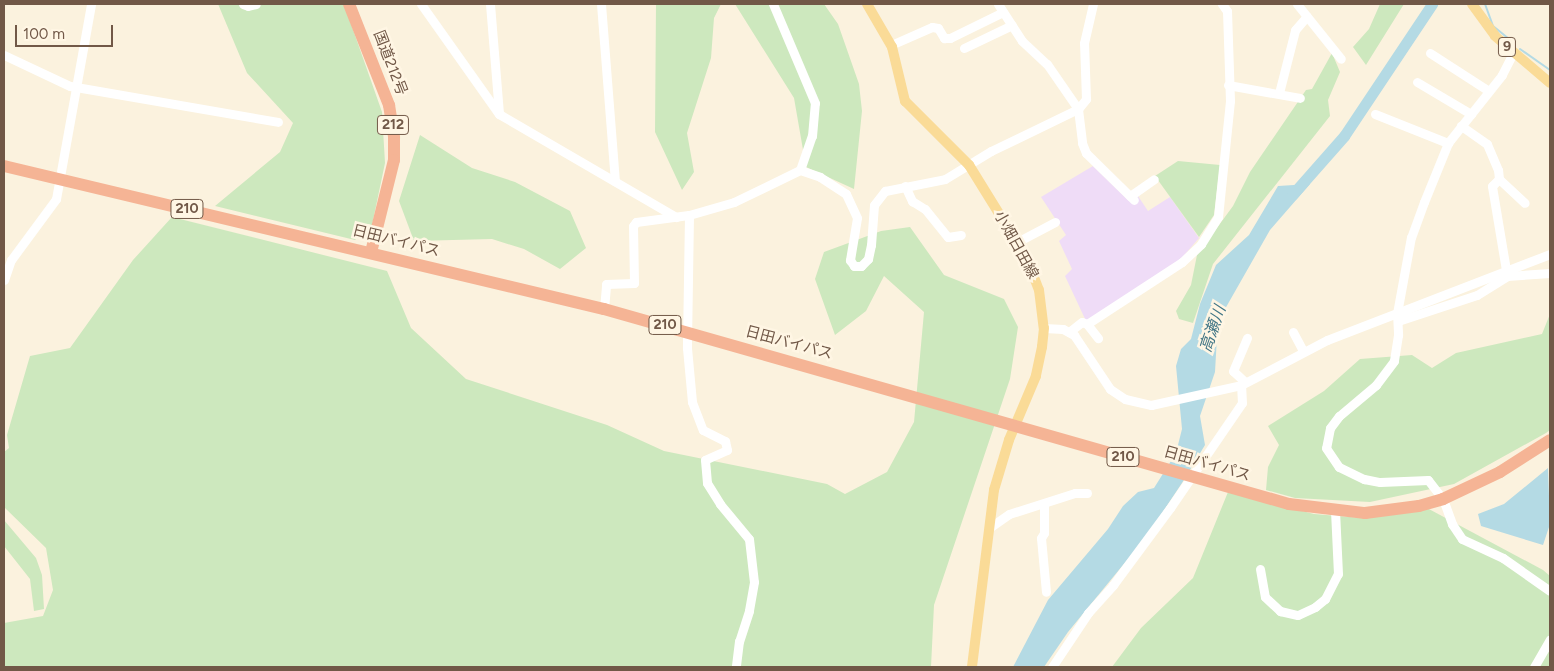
<!DOCTYPE html>
<html>
<head>
<meta charset="utf-8">
<style>
	body { margin:0 }
	#map { position:relative; width:1554px; height:671px; overflow:hidden; background:#fbf2de; font-family:Figtree,"Noto Sans JP",sans-serif }
	div>[style] { position:absolute }
	[style*='--x'] { left:calc(var(--x)*1px); top:calc(var(--y)*1px); width:calc(var(--w)*1px); rotate:calc(var(--a)*1deg) }
	.education>* { inset:0; background:#efdcf7 }
	.green>* { inset:0; background:#cde8be }
	.water>* { inset:0; background:#b4dae4 }
	.stream>* { height:2px; margin:-1px; padding:0 1px; transform-origin:1px; border-radius:1px; background:#b4dae4 }
	.river>* { height:11px; margin:-5.5px; padding:0 5.5px; transform-origin:5.5px; border-radius:5.5px; background:#b4dae4 }
	.minor>* { height:9px; margin:-4.5px; padding:0 4.5px; transform-origin:4.5px; border-radius:4.5px; background:#fff }
	.major>* { height:10px; margin:-5px; padding:0 5px; transform-origin:5px; border-radius:5px; background:#fadb97 }
	.highway>* { height:12px; margin:-6px; padding:0 6px; transform-origin:6px; border-radius:6px; background:#f5b495 }
	span { translate:-50% -50%; white-space:nowrap; text-align:center; line-height:1.15; -webkit-text-stroke:5px #fff6e4; paint-order:stroke }
	.shield-label span { padding:1px 4px; background:#fff6e4; border:1px solid; border-radius:4px; -webkit-text-stroke-width:0 }
	.shield-label { font-size:14px; color:#715847; font-weight:700 }
	.street-label { font-size:15px; color:#715847 }
	.water-label { font-size:16px; color:#417585; font-style:italic }
	.frame { position:absolute; inset:0; border:5px solid #715847; pointer-events:none }
	.scale { position:absolute; left:15px; top:25px; width:98px; height:22px; box-sizing:border-box; border:2px solid #715847; border-top:0; padding-left:6px; font-size:15px; line-height:18px; white-space:nowrap; color:#715847; -webkit-text-stroke:4px #fff6e4; paint-order:stroke }
</style>
</head>
<body>
<div id="map">
	<div class="education">
		<div style="clip-path:polygon(1093px 166px,1128px 200px,1138px 196px,1148px 211px,1170px 197px,1199px 238px,1181px 259px,1086px 321px,1065px 276px,1072px 269px,1059px 241px,1066px 235px,1041px 197px)"></div>
	</div>
	<div class="green">
		<div style="clip-path:polygon(218px 4px,344px 4px,382px 112px,385px 163px,371px 230px,355px 240px,215px 206px,280px 152px,293px 123px,247px 73px)"></div>
		<div style="clip-path:polygon(656px 4px,721px 4px,714px 18px,711px 58px,687px 133px,694px 172px,682px 190px,655px 132px)"></div>
		<div style="clip-path:polygon(735px 4px,824px 4px,838px 24px,859px 84px,862px 111px,854px 189px,806px 167px,794px 98px)"></div>
		<div style="clip-path:polygon(1380px 4px,1404px 4px,1366px 65px,1353px 47px,1369px 29px)"></div>
		<div style="clip-path:polygon(1332px 53px,1340px 72px,1328px 100px,1330px 116px,1213px 264px,1193px 323px,1179px 319px,1176px 311px,1191px 285px,1197px 255px,1233px 206px,1250px 172px,1306px 90px,1312px 89px)"></div>
		<div style="clip-path:polygon(420px 135px,472px 168px,515px 182px,570px 211px,586px 248px,560px 269px,524px 249px,492px 239px,414px 241px,399px 201px)"></div>
		<div style="clip-path:polygon(1178px 161px,1220px 165px,1214px 215px,1199px 237px,1155px 176px)"></div>
		<div style="clip-path:polygon(172px 217px,387px 271px,411px 328px,466px 379px,607px 425px,664px 451px,827px 484px,845px 494px,887px 472px,914px 422px,924px 312px,884px 276px,866px 311px,835px 335px,815px 279px,824px 252px,881px 231px,910px 227px,944px 275px,1004px 299px,1018px 327px,1010px 379px,934px 605px,931px 667px,4px 667px,4px 623px,43px 616px,53px 590px,46px 548px,4px 507px,4px 452px,9px 448px,7px 435px,30px 356px,70px 348px,133px 260px)"></div>
		<div style="clip-path:polygon(1550px 314px,1550px 430px,1546px 433px,1454px 484px,1370px 502px,1295px 498px,1266px 490px,1268px 467px,1279px 445px,1268px 426px,1324px 391px,1360px 359px,1412px 355px,1432px 368px,1456px 353px,1542px 334px)"></div>
		<div style="clip-path:polygon(1228px 492px,1314px 514px,1362px 518px,1427px 508px,1543px 570px,1550px 576px,1550px 667px,1112px 667px,1141px 628px,1193px 578px)"></div>
		<div style="clip-path:polygon(4px 520px,36px 558px,42px 575px,44px 609px,34px 611px,30px 579px,4px 546px)"></div>
	</div>
	<div class="water">
		<div style="clip-path:polygon(1310px 184px,1270px 230px,1225px 309px,1217px 337px,1215px 372px,1200px 416px,1205px 445px,1182px 483px,1146px 537px,1068px 632px,1044px 667px,1013px 667px,1048px 600px,1108px 529px,1123px 506px,1138px 492px,1154px 488px,1176px 453px,1182px 429px,1176px 366px,1181px 349px,1191px 339px,1200px 304px,1216px 265px,1249px 235px,1278px 186px)"></div>
		<div style="clip-path:polygon(1548px 468px,1550px 524px,1543px 545px,1481px 526px,1478px 514px,1504px 504px)"></div>
	</div>
	<div class="stream">
		<div style="--x:1485;--y:4;--w:23;--a:70"></div>
		<div style="--x:1493;--y:26;--w:27;--a:39"></div>
		<div style="--x:1520;--y:49;--w:37;--a:35"></div>
	</div>
	<div class="river">
		<div style="--x:1292;--y:195;--w:79;--a:-48.6"></div>
		<div style="--x:1344;--y:136;--w:159;--a:-56.3"></div>
	</div>
	<div class="minor">
		<div style="--x:243;--y:4;--w:5;--a:22"></div>
		<div style="--x:248;--y:6;--w:8;--a:-14"></div>
		<div style="--x:421;--y:4;--w:135;--a:54.7"></div>
		<div style="--x:499;--y:114;--w:205;--a:30.2"></div>
		<div style="--x:490;--y:4;--w:110;--a:85.3"></div>
		<div style="--x:601;--y:4;--w:178;--a:85.5"></div>
		<div style="--x:998;--y:4;--w:44;--a:57"></div>
		<div style="--x:1022;--y:41;--w:34;--a:43"></div>
		<div style="--x:1047;--y:64;--w:55;--a:55.4"></div>
		<div style="--x:1078;--y:109;--w:34;--a:83"></div>
		<div style="--x:1082;--y:143;--w:11;--a:68"></div>
		<div style="--x:1086;--y:153;--w:67;--a:44.4"></div>
		<div style="--x:1297;--y:4;--w:70;--a:51.3"></div>
		<div style="--x:891;--y:45;--w:45;--a:-23.7"></div>
		<div style="--x:932;--y:27;--w:6;--a:9"></div>
		<div style="--x:938;--y:28;--w:12;--a:59"></div>
		<div style="--x:944;--y:38;--w:6;--a:0"></div>
		<div style="--x:950;--y:38;--w:59;--a:-26.1"></div>
		<div style="--x:964;--y:48;--w:53;--a:-25.6"></div>
		<div style="--x:1430;--y:53;--w:70;--a:32.8"></div>
		<div style="--x:1513;--y:53;--w:25;--a:117"></div>
		<div style="--x:1502;--y:75;--w:87;--a:128.5"></div>
		<div style="--x:1448;--y:143;--w:64;--a:112.1"></div>
		<div style="--x:1424;--y:202;--w:37;--a:110"></div>
		<div style="--x:1411;--y:237;--w:77;--a:100.4"></div>
		<div style="--x:1397;--y:313;--w:22;--a:87"></div>
		<div style="--x:1398;--y:335;--w:26;--a:99"></div>
		<div style="--x:1394;--y:361;--w:30;--a:127"></div>
		<div style="--x:1376;--y:385;--w:48;--a:140"></div>
		<div style="--x:1339;--y:416;--w:15;--a:127"></div>
		<div style="--x:1330;--y:428;--w:20;--a:101"></div>
		<div style="--x:1326;--y:448;--w:23;--a:56"></div>
		<div style="--x:1339;--y:467;--w:28;--a:26"></div>
		<div style="--x:1364;--y:479;--w:16;--a:11"></div>
		<div style="--x:1380;--y:482;--w:48;--a:-2.4"></div>
		<div style="--x:1428;--y:480;--w:24;--a:52"></div>
		<div style="--x:1443;--y:499;--w:27;--a:70"></div>
		<div style="--x:1452;--y:524;--w:18;--a:56"></div>
		<div style="--x:1462;--y:539;--w:45;--a:24.9"></div>
		<div style="--x:1503;--y:558;--w:57;--a:35.1"></div>
		<div style="--x:4;--y:55;--w:73;--a:25.2"></div>
		<div style="--x:70;--y:86;--w:211;--a:9.8"></div>
		<div style="--x:1417;--y:82;--w:63;--a:30.7"></div>
		<div style="--x:1228;--y:85;--w:73;--a:10.2"></div>
		<div style="--x:1279;--y:93;--w:65;--a:-75.7"></div>
		<div style="--x:1295;--y:30;--w:18;--a:-49"></div>
		<div style="--x:1375;--y:114;--w:79;--a:21.7"></div>
		<div style="--x:800;--y:170;--w:21;--a:19"></div>
		<div style="--x:820;--y:177;--w:31;--a:33"></div>
		<div style="--x:846;--y:194;--w:26;--a:65"></div>
		<div style="--x:857;--y:218;--w:43;--a:99.5"></div>
		<div style="--x:850;--y:260;--w:7;--a:56"></div>
		<div style="--x:854;--y:266;--w:7;--a:0"></div>
		<div style="--x:861;--y:266;--w:10;--a:-45"></div>
		<div style="--x:868;--y:259;--w:14;--a:-78"></div>
		<div style="--x:871;--y:245;--w:40;--a:-85.7"></div>
		<div style="--x:874;--y:205;--w:18;--a:-52"></div>
		<div style="--x:885;--y:191;--w:61;--a:-11.3"></div>
		<div style="--x:945;--y:179;--w:54;--a:-31.3"></div>
		<div style="--x:991;--y:151;--w:97;--a:-25.8"></div>
		<div style="--x:1078;--y:109;--w:13;--a:-51"></div>
		<div style="--x:1086;--y:99;--w:56;--a:-92"></div>
		<div style="--x:1084;--y:43;--w:40;--a:-77"></div>
		<div style="--x:1499;--y:179;--w:35;--a:43"></div>
		<div style="--x:905;--y:186;--w:17;--a:65"></div>
		<div style="--x:912;--y:201;--w:15;--a:32"></div>
		<div style="--x:925;--y:209;--w:36;--a:51"></div>
		<div style="--x:948;--y:237;--w:13;--a:-9"></div>
		<div style="--x:1130;--y:196;--w:29;--a:-35"></div>
		<div style="--x:689;--y:215;--w:133;--a:90.9"></div>
		<div style="--x:687;--y:348;--w:54;--a:84.7"></div>
		<div style="--x:692;--y:402;--w:30;--a:69"></div>
		<div style="--x:703;--y:430;--w:25;--a:27"></div>
		<div style="--x:725;--y:441;--w:9;--a:77"></div>
		<div style="--x:727;--y:450;--w:24;--a:156"></div>
		<div style="--x:705;--y:460;--w:23;--a:85"></div>
		<div style="--x:707;--y:483;--w:25;--a:58"></div>
		<div style="--x:720;--y:504;--w:45;--a:50.4"></div>
		<div style="--x:749;--y:539;--w:43;--a:83.4"></div>
		<div style="--x:754;--y:582;--w:29;--a:100"></div>
		<div style="--x:749;--y:611;--w:32;--a:108"></div>
		<div style="--x:739;--y:641;--w:26;--a:97"></div>
		<div style="--x:1017;--y:242;--w:43;--a:-27.8"></div>
		<div style="--x:1507;--y:276;--w:43;--a:-4"></div>
		<div style="--x:4;--y:280;--w:21;--a:-71"></div>
		<div style="--x:11;--y:260;--w:76;--a:-53.6"></div>
		<div style="--x:56;--y:199;--w:198;--a:-79.8"></div>
		<div style="--x:604;--y:309;--w:25;--a:-85"></div>
		<div style="--x:606;--y:284;--w:28;--a:-2"></div>
		<div style="--x:634;--y:283;--w:57;--a:-91"></div>
		<div style="--x:633;--y:226;--w:5;--a:-53"></div>
		<div style="--x:636;--y:222;--w:53;--a:-7.5"></div>
		<div style="--x:689;--y:215;--w:47;--a:-16.1"></div>
		<div style="--x:734;--y:202;--w:73;--a:-25.9"></div>
		<div style="--x:800;--y:170;--w:36;--a:-71"></div>
		<div style="--x:812;--y:136;--w:33;--a:-85"></div>
		<div style="--x:815;--y:103;--w:108;--a:-113"></div>
		<div style="--x:1398;--y:321;--w:83;--a:-18.2"></div>
		<div style="--x:1477;--y:295;--w:36;--a:-32"></div>
		<div style="--x:1507;--y:276;--w:91;--a:-99.5"></div>
		<div style="--x:1492;--y:186;--w:10;--a:-45"></div>
		<div style="--x:1499;--y:179;--w:9;--a:-96"></div>
		<div style="--x:1498;--y:170;--w:28;--a:-113"></div>
		<div style="--x:1487;--y:144;--w:32;--a:-145"></div>
		<div style="--x:1087;--y:324;--w:113;--a:-33.1"></div>
		<div style="--x:1182;--y:262;--w:26;--a:-43"></div>
		<div style="--x:1201;--y:244;--w:32;--a:-58"></div>
		<div style="--x:1218;--y:217;--w:117;--a:-84.1"></div>
		<div style="--x:1230;--y:101;--w:90;--a:-91.9"></div>
		<div style="--x:1227;--y:11;--w:9;--a:-126"></div>
		<div style="--x:1044;--y:328;--w:19;--a:3"></div>
		<div style="--x:1063;--y:329;--w:13;--a:29"></div>
		<div style="--x:1074;--y:335;--w:65;--a:56.3"></div>
		<div style="--x:1110;--y:389;--w:18;--a:34"></div>
		<div style="--x:1125;--y:399;--w:27;--a:13"></div>
		<div style="--x:1151;--y:405;--w:92;--a:-12.5"></div>
		<div style="--x:1241;--y:385;--w:97;--a:-27.6"></div>
		<div style="--x:1327;--y:340;--w:239;--a:-21.1"></div>
		<div style="--x:1069;--y:332;--w:16;--a:-38"></div>
		<div style="--x:1082;--y:322;--w:5;--a:22"></div>
		<div style="--x:1087;--y:324;--w:18;--a:52"></div>
		<div style="--x:1293;--y:332;--w:21;--a:62"></div>
		<div style="--x:1245;--y:382;--w:16;--a:-137"></div>
		<div style="--x:1233;--y:371;--w:36;--a:-67"></div>
		<div style="--x:1044;--y:504;--w:29;--a:90"></div>
		<div style="--x:1044;--y:533;--w:6;--a:121"></div>
		<div style="--x:1041;--y:538;--w:54;--a:84.7"></div>
		<div style="--x:989;--y:528;--w:24;--a:-35"></div>
		<div style="--x:1009;--y:514;--w:69;--a:-17.7"></div>
		<div style="--x:1075;--y:493;--w:12;--a:0"></div>
		<div style="--x:1260;--y:569;--w:28;--a:80"></div>
		<div style="--x:1265;--y:597;--w:21;--a:43"></div>
		<div style="--x:1280;--y:611;--w:18;--a:13"></div>
		<div style="--x:1298;--y:615;--w:19;--a:-25"></div>
		<div style="--x:1315;--y:607;--w:13;--a:-39"></div>
		<div style="--x:1325;--y:599;--w:28;--a:-63"></div>
		<div style="--x:1338;--y:574;--w:63;--a:-92.7"></div>
		<div style="--x:1052;--y:667;--w:65;--a:-56.3"></div>
		<div style="--x:1088;--y:613;--w:38;--a:-48"></div>
		<div style="--x:1113;--y:585;--w:96;--a:-53.5"></div>
		<div style="--x:1170;--y:508;--w:127;--a:-55.6"></div>
		<div style="--x:1242;--y:403;--w:18;--a:-93"></div>
		<div style="--x:1534;--y:667;--w:32;--a:-60"></div>
	</div>
	<div class="major">
		<div style="--x:867;--y:4;--w:50;--a:59.8"></div>
		<div style="--x:892;--y:47;--w:56;--a:76.5"></div>
		<div style="--x:905;--y:101;--w:91;--a:45"></div>
		<div style="--x:969;--y:165;--w:110;--a:58.3"></div>
		<div style="--x:1027;--y:259;--w:33;--a:69"></div>
		<div style="--x:1039;--y:290;--w:38;--a:83"></div>
		<div style="--x:1044;--y:328;--w:19;--a:96"></div>
		<div style="--x:1042;--y:347;--w:30;--a:102"></div>
		<div style="--x:1036;--y:376;--w:69;--a:112.9"></div>
		<div style="--x:1009;--y:440;--w:52;--a:106.7"></div>
		<div style="--x:994;--y:490;--w:178;--a:97.1"></div>
		<div style="--x:1472;--y:4;--w:39;--a:54"></div>
		<div style="--x:1495;--y:36;--w:72;--a:40.5"></div>
	</div>
	<div class="highway">
		<div style="--x:349;--y:4;--w:109;--a:68.4"></div>
		<div style="--x:389;--y:105;--w:33;--a:81"></div>
		<div style="--x:394;--y:138;--w:22;--a:90"></div>
		<div style="--x:394;--y:160;--w:95;--a:104"></div>
		<div style="--x:4;--y:166;--w:617;--a:13.41"></div>
		<div style="--x:604;--y:309;--w:712;--a:15.89"></div>
		<div style="--x:1289;--y:504;--w:77;--a:6.8"></div>
		<div style="--x:1365;--y:513;--w:54;--a:-7.4"></div>
		<div style="--x:1419;--y:506;--w:25;--a:-16"></div>
		<div style="--x:1443;--y:499;--w:63;--a:-25.3"></div>
		<div style="--x:1500;--y:472;--w:59;--a:-32.6"></div>
	</div>
	<div class="shield-label">
		<span style="left:1507px;top:47px">9</span>
		<span style="left:393px;top:125px">212</span>
		<span style="left:187px;top:209px">210</span>
		<span style="left:665px;top:325px">210</span>
		<span style="left:1123px;top:457px">210</span>
	</div>
	<div class="street-label">
		<span style="left:390px;top:63px;rotate:69deg">国道212号</span>
		<span style="left:396px;top:241px;rotate:14deg">日田バイパス</span>
		<span style="left:1016px;top:245px;rotate:61deg">小畑日田線</span>
		<span style="left:789px;top:343px;rotate:15deg">日田バイパス</span>
		<span style="left:1207px;top:464px;rotate:16deg">日田バイパス</span>
	</div>
	<div class="water-label">
		<span style="left:1213px;top:329px;rotate:-71deg">高瀬川</span>
	</div>
	<div class="frame"></div>
	<div class="scale">100 m</div>
</div>
</body>
</html>
